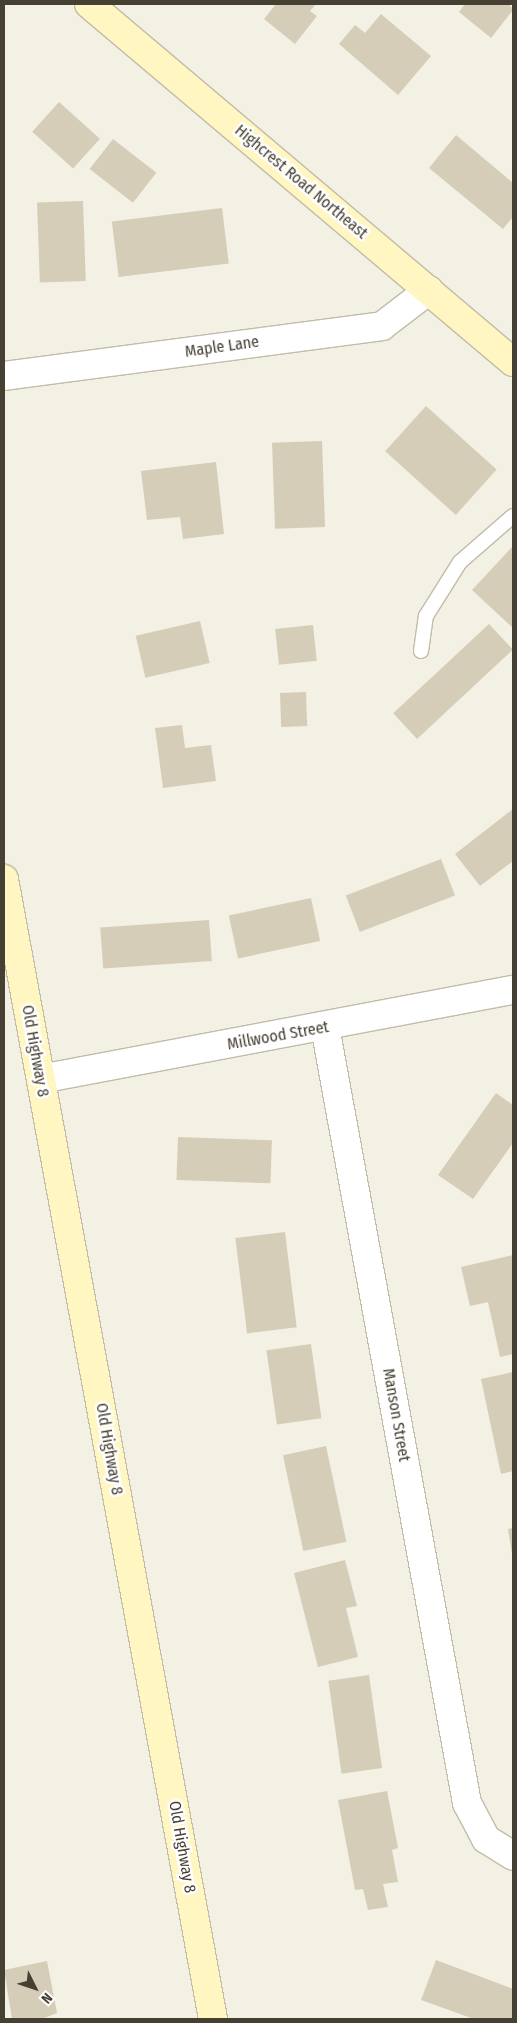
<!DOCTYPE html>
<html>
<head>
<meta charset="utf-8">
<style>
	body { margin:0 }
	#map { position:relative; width:517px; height:2023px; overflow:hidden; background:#f3f0e4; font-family:"Fira Sans Condensed",sans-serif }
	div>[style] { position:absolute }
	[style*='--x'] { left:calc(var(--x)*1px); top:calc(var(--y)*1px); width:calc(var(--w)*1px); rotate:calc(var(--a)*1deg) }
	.building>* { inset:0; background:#d6cdb9; transform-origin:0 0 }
	.roads { filter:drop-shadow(1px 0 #c2bca9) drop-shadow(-1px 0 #c2bca9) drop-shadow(0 1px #c2bca9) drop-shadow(0 -1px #c2bca9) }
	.lane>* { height:14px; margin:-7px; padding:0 7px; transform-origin:7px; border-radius:7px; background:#fff }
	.street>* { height:28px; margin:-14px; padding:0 14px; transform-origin:14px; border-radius:14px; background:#fff }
	.secondary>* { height:28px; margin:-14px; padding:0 14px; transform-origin:14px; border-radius:14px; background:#fff6c2 }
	span { translate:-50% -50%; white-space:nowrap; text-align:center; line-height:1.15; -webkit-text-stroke:5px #fff; paint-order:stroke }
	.street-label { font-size:16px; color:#464033 }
	.frame { position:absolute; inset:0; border:5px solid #464033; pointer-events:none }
	.north { position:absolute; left:10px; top:1963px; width:50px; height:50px; -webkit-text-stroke:4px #fff; paint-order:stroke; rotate:131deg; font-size:14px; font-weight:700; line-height:20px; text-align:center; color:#464033 }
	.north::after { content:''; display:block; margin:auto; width:18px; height:22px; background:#464033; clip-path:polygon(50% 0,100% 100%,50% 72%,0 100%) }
</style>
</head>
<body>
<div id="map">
	<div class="building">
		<div style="clip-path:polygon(276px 4px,316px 4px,310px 11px,317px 16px,295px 44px,264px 19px)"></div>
		<div style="clip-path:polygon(465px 4px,509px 4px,513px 10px,491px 38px,459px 12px)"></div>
		<div style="clip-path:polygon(381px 14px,431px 56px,398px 95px,339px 44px,355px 25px,365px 33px)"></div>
		<div style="left:59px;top:102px;width:55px;height:40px;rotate:42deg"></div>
		<div style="clip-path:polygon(456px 135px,513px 183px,513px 217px,503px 229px,429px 168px)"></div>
		<div style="left:113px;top:139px;width:55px;height:38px;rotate:38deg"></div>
		<div style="left:83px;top:201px;width:80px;height:46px;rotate:88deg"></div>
		<div style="left:222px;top:208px;width:56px;height:111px;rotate:83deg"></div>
		<div style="left:426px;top:406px;width:95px;height:61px;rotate:42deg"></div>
		<div style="left:322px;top:441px;width:86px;height:50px;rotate:88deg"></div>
		<div style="clip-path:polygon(216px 462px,224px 534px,183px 539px,180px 517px,147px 520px,141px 471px)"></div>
		<div style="clip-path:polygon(513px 546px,513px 628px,472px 590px)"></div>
		<div style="left:200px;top:621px;width:43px;height:66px;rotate:77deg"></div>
		<div style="left:489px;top:624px;width:35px;height:131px;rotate:47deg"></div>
		<div style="left:313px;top:625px;width:36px;height:38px;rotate:84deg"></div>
		<div style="left:306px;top:692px;width:34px;height:26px;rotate:88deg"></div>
		<div style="clip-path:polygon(182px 725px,185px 748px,211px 745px,216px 781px,163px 788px,155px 728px)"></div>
		<div style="clip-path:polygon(513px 809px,513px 861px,480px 886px,455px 854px)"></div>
		<div style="left:441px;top:859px;width:39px;height:102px;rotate:69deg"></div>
		<div style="left:311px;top:898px;width:44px;height:84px;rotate:78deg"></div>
		<div style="left:209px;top:920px;width:41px;height:109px;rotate:86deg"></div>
		<div style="clip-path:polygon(496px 1093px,513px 1105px,513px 1143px,473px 1199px,438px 1175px)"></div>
		<div style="left:178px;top:1137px;width:94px;height:43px;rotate:2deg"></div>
		<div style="left:285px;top:1232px;width:96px;height:50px;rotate:83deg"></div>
		<div style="clip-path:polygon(513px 1255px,513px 1354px,500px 1357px,488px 1302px,470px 1306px,461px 1267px)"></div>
		<div style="left:311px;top:1344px;width:75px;height:45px;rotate:82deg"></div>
		<div style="clip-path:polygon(513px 1372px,513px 1471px,501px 1474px,481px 1379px)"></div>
		<div style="left:326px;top:1446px;width:98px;height:44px;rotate:78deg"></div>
		<div style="clip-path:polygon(513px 1528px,513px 1554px,512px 1554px,508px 1529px)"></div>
		<div style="clip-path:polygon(345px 1560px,357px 1606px,346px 1608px,358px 1657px,318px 1667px,294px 1573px)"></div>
		<div style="left:369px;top:1675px;width:94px;height:41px;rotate:82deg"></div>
		<div style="clip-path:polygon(387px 1791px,398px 1848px,392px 1850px,398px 1882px,383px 1884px,388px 1907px,368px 1910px,363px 1889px,355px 1890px,338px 1800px)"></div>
		<div style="clip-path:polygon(436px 1960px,513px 1989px,513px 2019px,474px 2019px,421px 2000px)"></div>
		<div style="clip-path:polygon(47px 1961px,57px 2013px,42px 2019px,12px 2019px,4px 1970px)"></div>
	</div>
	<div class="roads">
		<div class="lane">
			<div style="--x:421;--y:651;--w:35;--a:-82"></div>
			<div style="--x:426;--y:616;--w:64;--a:-57.8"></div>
			<div style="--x:460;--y:562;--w:70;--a:-41"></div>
		</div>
		<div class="street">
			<div style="--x:4;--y:376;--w:381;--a:-7.5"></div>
			<div style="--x:382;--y:326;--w:59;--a:-37.5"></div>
			<div style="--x:325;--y:1027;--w:789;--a:79.63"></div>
			<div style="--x:467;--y:1803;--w:41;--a:62.2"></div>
			<div style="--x:486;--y:1839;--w:32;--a:32"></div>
			<div style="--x:41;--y:1079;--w:480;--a:-10.7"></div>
		</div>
		<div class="secondary">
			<div style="--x:89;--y:4;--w:555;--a:40.18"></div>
			<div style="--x:4;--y:879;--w:1159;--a:79.61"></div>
		</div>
	</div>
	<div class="street-label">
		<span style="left:301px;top:182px;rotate:40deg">Highcrest Road Northeast</span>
		<span style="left:222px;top:347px;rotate:-8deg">Maple Lane</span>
		<span style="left:278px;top:1036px;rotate:-10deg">Millwood Street</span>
		<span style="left:35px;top:1051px;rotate:80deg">Old Highway 8</span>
		<span style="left:396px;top:1415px;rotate:80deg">Manson Street</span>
		<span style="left:109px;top:1449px;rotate:80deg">Old Highway 8</span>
		<span style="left:182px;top:1847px;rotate:80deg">Old Highway 8</span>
	</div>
	<div class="frame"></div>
	<div class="north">N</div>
</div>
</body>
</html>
